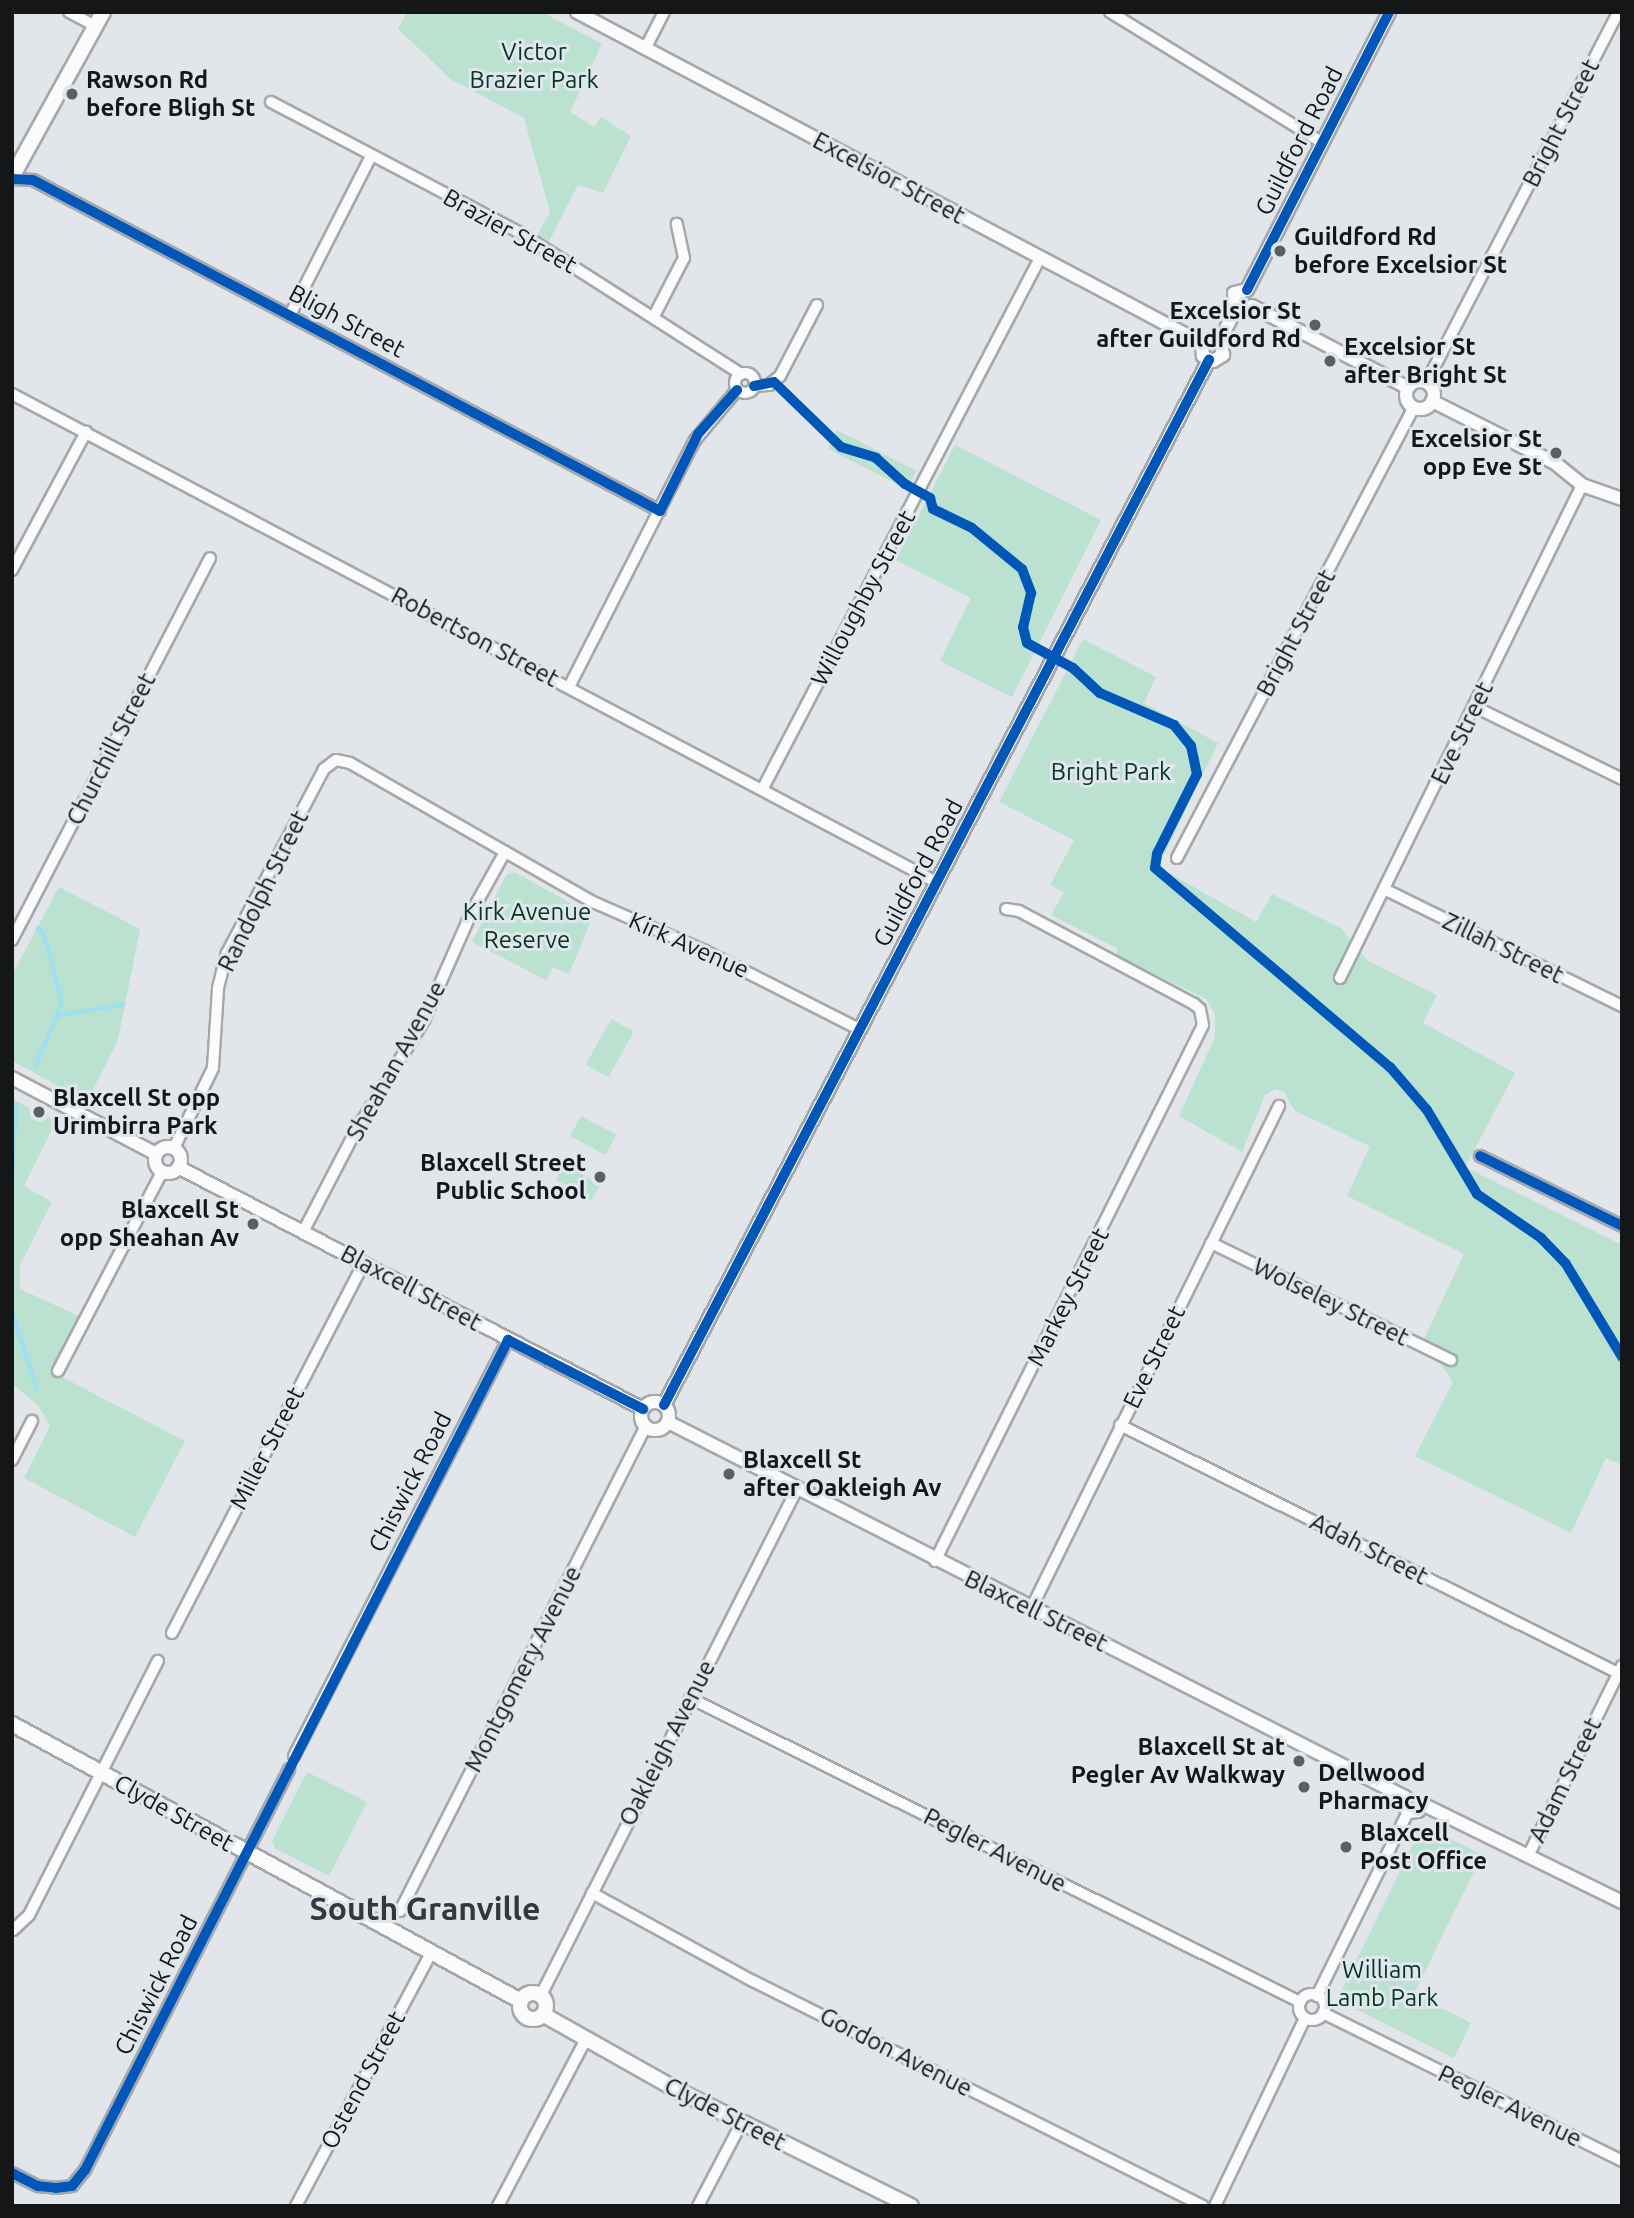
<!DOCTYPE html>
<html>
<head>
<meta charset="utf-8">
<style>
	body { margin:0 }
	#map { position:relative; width:1634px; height:2218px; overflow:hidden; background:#e2e6ea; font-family:Ubuntu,sans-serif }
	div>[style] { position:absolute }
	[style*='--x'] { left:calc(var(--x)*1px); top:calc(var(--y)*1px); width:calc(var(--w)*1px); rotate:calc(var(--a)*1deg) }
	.green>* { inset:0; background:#bbe1d0; transform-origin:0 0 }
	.stream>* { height:3.5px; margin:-1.75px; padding:0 1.75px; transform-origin:1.75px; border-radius:1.75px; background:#9de0f3 }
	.roads { filter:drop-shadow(2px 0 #a5a8ab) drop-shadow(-2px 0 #a5a8ab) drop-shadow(0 2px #a5a8ab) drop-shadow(0 -2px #a5a8ab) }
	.minor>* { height:10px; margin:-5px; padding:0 5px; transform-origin:5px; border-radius:5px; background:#fbfbfc }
	.minor>.ring { margin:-5px; padding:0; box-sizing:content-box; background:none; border:10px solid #fbfbfc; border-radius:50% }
	.tertiary>* { height:12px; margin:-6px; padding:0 6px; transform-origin:6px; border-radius:6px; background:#fbfbfc }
	.tertiary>.ring { margin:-6px; padding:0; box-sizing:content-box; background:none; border:12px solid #fbfbfc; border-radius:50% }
	.secondary>* { height:14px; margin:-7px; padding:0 7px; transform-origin:7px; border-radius:7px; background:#fbfbfc }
	.secondary>.ring { margin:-7px; padding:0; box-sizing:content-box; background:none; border:14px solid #fbfbfc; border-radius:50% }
	.cycleway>* { height:10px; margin:-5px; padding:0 5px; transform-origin:5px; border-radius:5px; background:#0057b8 }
	.dots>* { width:19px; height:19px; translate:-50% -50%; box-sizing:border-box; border:4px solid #dfe7ed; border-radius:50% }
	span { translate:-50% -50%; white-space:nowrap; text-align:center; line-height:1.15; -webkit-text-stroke:6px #dfe7ed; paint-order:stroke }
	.park-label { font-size:24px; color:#053522 }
	.poi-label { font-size:24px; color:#141618; font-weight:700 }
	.left { translate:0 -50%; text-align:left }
	.right { translate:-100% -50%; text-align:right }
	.street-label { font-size:24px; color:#141618 }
	.district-label { font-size:32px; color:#33383d; font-weight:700 }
	.frame { position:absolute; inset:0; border:14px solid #141618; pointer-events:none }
</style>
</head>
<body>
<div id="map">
	<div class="green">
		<div style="clip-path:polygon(407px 12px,542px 12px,602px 44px,570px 112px,594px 127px,601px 117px,631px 136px,603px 193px,578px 185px,549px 241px,537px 235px,550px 212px,524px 118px,452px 80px,398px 29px)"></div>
		<div style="left:837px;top:430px;width:89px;height:21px;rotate:27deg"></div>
		<div style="clip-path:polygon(955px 445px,1101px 520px,1012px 697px,940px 661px,971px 598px,896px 560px)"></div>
		<div style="clip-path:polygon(1083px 639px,1156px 677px,1144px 703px,1218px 743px,1158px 867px,1256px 922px,1272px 894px,1341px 928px,1368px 961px,1437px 995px,1423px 1023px,1515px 1073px,1465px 1167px,1622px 1245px,1622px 1465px,1606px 1458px,1571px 1533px,1415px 1456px,1453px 1382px,1424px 1339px,1464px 1254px,1347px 1196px,1370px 1146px,1295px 1111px,1284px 1092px,1275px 1089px,1265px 1095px,1242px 1152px,1179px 1116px,1215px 1037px,1215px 1014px,1206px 999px,1116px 955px,1118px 949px,1051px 915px,1064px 892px,1050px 885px,1074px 840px,999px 802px)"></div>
		<div style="clip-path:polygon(515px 872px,593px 916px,569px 974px,553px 967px,546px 980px,472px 942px,506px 875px)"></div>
		<div style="clip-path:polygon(59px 887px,140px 929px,118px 1040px,87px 1101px,12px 1061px,12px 975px)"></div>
		<div style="left:611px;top:1019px;width:26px;height:52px;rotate:29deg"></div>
		<div style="clip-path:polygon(12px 1099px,56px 1121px,24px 1186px,52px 1202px,20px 1265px,20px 1289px,81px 1317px,54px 1373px,185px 1441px,135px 1537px,24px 1478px,50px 1426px,39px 1407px,12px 1383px)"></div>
		<div style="left:581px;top:1116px;width:40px;height:23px;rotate:28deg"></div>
		<div style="left:565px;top:1164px;width:41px;height:18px;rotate:31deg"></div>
		<div style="clip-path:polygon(307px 1772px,367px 1802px,329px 1876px,275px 1848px,272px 1841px)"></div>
		<div style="clip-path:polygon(1423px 1824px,1482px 1855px,1414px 1994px,1471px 2023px,1454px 2058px,1337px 2000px)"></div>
	</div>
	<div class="stream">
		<div style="--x:61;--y:1015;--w:63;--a:-9.2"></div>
		<div style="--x:35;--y:1068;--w:70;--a:-67.4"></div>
		<div style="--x:62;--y:1003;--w:71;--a:-104.6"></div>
		<div style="--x:44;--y:934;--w:8;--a:-140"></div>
		<div style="--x:12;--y:1182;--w:77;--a:-87"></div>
		<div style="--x:12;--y:1311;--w:82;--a:72.2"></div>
	</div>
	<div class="roads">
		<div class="minor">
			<div style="--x:69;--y:12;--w:30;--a:28"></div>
			<div style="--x:1110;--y:12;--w:248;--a:31.6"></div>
			<div style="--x:645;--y:49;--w:42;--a:-62.8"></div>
			<div style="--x:271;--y:102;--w:284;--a:27.7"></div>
			<div style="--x:522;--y:234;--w:260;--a:32.6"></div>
			<div style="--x:12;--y:179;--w:21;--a:3"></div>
			<div style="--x:33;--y:180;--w:709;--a:27.83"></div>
			<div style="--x:290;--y:315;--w:178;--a:-63"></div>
			<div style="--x:654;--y:316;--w:65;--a:-62.7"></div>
			<div style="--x:684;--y:258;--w:35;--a:-102"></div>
			<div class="ring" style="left:735px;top:373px;width:10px;height:10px"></div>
			<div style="--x:1426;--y:383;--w:418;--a:-62.6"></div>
			<div style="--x:754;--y:386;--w:15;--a:-4"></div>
			<div style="--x:769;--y:385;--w:14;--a:-39"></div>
			<div style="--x:780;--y:376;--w:80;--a:-62.5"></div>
			<div style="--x:12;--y:394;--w:1045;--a:27.84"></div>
			<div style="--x:12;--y:570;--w:157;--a:-61.8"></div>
			<div style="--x:569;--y:687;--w:277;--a:-63"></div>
			<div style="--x:695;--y:440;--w:65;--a:-50"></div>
			<div style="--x:1475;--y:707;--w:164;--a:26.1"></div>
			<div style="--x:763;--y:788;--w:598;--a:-62.41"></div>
			<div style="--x:1177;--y:858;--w:509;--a:-62.28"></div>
			<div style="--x:1384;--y:889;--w:265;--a:26.2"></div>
			<div style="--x:12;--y:940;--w:430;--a:-62.6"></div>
			<div style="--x:1340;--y:978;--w:549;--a:-63.85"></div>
			<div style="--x:174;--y:1148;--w:89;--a:-64"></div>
			<div style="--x:213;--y:1068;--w:80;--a:-86.4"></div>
			<div style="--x:218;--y:988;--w:36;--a:-76"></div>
			<div style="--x:227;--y:953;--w:208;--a:-62.2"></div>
			<div style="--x:324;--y:769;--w:15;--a:-37"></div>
			<div style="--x:336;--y:760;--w:14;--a:12"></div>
			<div style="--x:350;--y:763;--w:280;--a:29.8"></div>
			<div style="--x:593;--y:902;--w:122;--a:23.6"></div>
			<div style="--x:705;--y:951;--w:173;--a:26.9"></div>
			<div style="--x:1480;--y:1156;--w:158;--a:26.2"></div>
			<div style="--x:303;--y:1232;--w:110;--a:-62.5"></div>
			<div style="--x:354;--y:1134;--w:134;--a:-58.4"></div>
			<div style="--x:424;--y:1020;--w:119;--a:-66.2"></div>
			<div style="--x:472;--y:911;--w:68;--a:-60.8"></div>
			<div style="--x:1211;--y:1243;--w:267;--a:26"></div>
			<div style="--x:58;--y:1371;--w:225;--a:-62.4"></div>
			<div style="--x:1120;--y:1425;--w:556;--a:26.47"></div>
			<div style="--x:12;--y:1460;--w:44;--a:-62.9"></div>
			<div style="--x:935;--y:1561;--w:599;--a:-63.43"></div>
			<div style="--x:1203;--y:1025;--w:16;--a:-101"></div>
			<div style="--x:1200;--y:1009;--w:8;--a:-140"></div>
			<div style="--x:1194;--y:1004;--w:198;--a:-152"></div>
			<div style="--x:1019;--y:911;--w:13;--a:-171"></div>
			<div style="--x:1031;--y:1609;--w:561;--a:-63.75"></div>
			<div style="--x:172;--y:1633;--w:416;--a:-62.6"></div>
			<div style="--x:690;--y:1698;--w:682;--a:26.49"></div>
			<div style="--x:294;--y:1756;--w:468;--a:-62.8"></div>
			<div style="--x:1528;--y:1856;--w:212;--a:-63.7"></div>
			<div style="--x:592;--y:1893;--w:183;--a:28.7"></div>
			<div style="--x:753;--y:1981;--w:503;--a:26.57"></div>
			<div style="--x:400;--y:1911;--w:544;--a:-63.11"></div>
			<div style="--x:13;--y:1930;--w:22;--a:-43"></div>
			<div style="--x:29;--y:1915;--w:285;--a:-63.1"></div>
			<div class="ring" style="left:1299px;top:1994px;width:16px;height:16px"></div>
			<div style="--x:541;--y:1995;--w:565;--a:-63.16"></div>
			<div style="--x:1317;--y:1996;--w:205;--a:-63.7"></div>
			<div style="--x:1323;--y:2013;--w:334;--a:26.3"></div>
			<div style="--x:12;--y:2173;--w:29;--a:27"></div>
			<div style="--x:38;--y:2186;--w:18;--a:6"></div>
			<div style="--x:56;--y:2188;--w:16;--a:-7"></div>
			<div style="--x:72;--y:2186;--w:21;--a:-51"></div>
			<div style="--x:85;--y:2170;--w:450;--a:-63"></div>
			<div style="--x:296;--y:2206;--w:285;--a:-61.9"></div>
			<div style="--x:498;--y:2206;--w:187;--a:-62.2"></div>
			<div style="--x:698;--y:2206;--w:95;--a:-62.4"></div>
			<div style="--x:1215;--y:2206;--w:208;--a:-64.4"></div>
		</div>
		<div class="tertiary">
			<div style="--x:577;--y:12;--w:707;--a:27.91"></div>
			<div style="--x:1247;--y:290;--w:312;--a:-62.9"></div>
			<div style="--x:1252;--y:306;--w:176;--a:27.7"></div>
			<div style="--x:1236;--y:309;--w:16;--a:-97"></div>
			<div style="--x:1234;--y:293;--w:13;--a:-13"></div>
			<div style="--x:1220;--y:340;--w:35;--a:-63"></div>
			<div style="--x:1202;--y:343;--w:13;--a:86"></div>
			<div style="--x:1203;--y:356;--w:11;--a:27"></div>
			<div style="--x:1213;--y:361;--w:12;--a:-31"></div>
			<div style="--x:1223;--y:355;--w:15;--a:-101"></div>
			<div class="ring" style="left:1406px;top:381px;width:16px;height:16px"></div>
			<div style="--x:1432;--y:401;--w:138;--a:26.8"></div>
			<div style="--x:1555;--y:463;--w:35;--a:39"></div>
			<div style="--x:1582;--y:485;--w:42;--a:19.3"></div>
			<div style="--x:12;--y:1078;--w:163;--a:27.8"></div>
			<div class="ring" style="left:155px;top:1147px;width:14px;height:14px"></div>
			<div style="--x:178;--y:1167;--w:524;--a:27.49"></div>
			<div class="ring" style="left:641px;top:1402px;width:16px;height:16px"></div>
			<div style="--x:664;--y:1405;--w:1179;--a:-62.46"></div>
			<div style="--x:668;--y:1422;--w:827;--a:26.97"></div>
			<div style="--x:1405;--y:1797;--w:7;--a:106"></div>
			<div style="--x:1403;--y:1804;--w:9;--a:58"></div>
			<div style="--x:1408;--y:1812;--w:10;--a:-6"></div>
			<div style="--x:1418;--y:1811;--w:8;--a:-60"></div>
			<div style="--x:1422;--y:1804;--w:223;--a:26.1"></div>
		</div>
		<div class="secondary">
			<div style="--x:12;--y:177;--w:188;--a:-61.1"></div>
			<div style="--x:12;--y:1724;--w:579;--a:28.56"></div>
			<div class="ring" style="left:520px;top:1993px;width:12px;height:12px"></div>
			<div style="--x:544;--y:2015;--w:155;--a:29.4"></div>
			<div style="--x:679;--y:2091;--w:259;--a:26.4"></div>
		</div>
	</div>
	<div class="cycleway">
		<div style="--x:12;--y:179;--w:21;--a:3"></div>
		<div style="--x:33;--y:180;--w:709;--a:27.83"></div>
		<div style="--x:660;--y:511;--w:86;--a:-63.7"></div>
		<div style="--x:698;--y:434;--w:59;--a:-48.4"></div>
		<div style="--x:1247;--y:290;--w:312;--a:-62.9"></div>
		<div style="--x:754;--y:386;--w:20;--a:-11"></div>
		<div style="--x:774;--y:382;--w:93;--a:44.1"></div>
		<div style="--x:841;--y:447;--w:37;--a:17"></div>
		<div style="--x:876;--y:458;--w:39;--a:42"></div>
		<div style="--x:905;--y:484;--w:29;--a:29"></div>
		<div style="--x:930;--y:498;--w:11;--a:75"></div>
		<div style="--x:933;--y:509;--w:43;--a:26"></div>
		<div style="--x:972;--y:528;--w:65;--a:39.4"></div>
		<div style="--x:1022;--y:569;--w:26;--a:69"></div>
		<div style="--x:1031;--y:593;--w:35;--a:103"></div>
		<div style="--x:1023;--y:627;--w:16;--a:76"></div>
		<div style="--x:1027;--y:643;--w:52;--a:28.5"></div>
		<div style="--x:1073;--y:668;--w:37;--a:43"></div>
		<div style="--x:1100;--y:693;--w:81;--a:23.4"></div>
		<div style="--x:1174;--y:725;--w:27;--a:51"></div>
		<div style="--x:1191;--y:746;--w:29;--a:78"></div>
		<div style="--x:1197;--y:774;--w:89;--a:116.6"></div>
		<div style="--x:1157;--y:854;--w:14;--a:98"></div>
		<div style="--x:1155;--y:868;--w:308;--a:40.3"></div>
		<div style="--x:1390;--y:1067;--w:57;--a:49.3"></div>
		<div style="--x:1427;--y:1110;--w:98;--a:59.2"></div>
		<div style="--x:1477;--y:1194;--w:78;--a:34.5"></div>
		<div style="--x:1541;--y:1238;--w:36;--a:46"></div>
		<div style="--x:1566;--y:1264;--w:109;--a:58.9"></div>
		<div style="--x:1480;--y:1156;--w:158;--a:26.2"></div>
		<div style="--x:664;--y:1405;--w:1179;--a:-62.46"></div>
		<div style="--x:12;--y:2173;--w:29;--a:27"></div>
		<div style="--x:38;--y:2186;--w:18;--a:6"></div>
		<div style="--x:56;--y:2188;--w:16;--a:-7"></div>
		<div style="--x:72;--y:2186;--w:21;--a:-51"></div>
		<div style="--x:85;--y:2170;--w:932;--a:-62.99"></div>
		<div style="--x:508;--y:1340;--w:152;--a:27.1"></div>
	</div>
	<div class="dots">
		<div style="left:72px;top:94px;background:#5c5f62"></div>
		<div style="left:1280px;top:251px;background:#5c5f62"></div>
		<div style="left:1315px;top:325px;background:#5c5f62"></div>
		<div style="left:1330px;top:361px;background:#5c5f62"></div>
		<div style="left:1556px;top:453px;background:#5c5f62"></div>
		<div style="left:39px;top:1112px;background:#5c5f62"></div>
		<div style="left:600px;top:1177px;background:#5c5f62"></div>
		<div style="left:253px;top:1224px;background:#5c5f62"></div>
		<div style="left:729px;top:1474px;background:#5c5f62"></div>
		<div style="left:1299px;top:1761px;background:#5c5f62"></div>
		<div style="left:1304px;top:1787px;background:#5c5f62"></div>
		<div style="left:1346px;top:1847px;background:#5c5f62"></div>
	</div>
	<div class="park-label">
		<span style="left:534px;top:66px">Victor<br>Brazier Park</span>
		<span style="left:1111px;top:772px">Bright Park</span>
		<span style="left:527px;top:926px">Kirk Avenue<br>Reserve</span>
		<span style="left:1382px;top:1984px">William<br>Lamb Park</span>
	</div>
	<div class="poi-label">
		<span class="left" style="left:86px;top:94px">Rawson Rd<br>before Bligh St</span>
		<span class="left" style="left:1294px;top:251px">Guildford Rd<br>before Excelsior St</span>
		<span class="right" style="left:1301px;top:325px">Excelsior St<br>after Guildford Rd</span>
		<span class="left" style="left:1344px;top:361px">Excelsior St<br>after Bright St</span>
		<span class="right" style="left:1542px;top:453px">Excelsior St<br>opp Eve St</span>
		<span class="left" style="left:53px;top:1112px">Blaxcell St opp<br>Urimbirra Park</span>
		<span class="right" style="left:586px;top:1177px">Blaxcell Street<br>Public School</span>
		<span class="right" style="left:239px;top:1224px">Blaxcell St<br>opp Sheahan Av</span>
		<span class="left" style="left:743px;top:1474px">Blaxcell St<br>after Oakleigh Av</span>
		<span class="right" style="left:1285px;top:1761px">Blaxcell St at<br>Pegler Av Walkway</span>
		<span class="left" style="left:1318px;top:1787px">Dellwood<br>Pharmacy</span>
		<span class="left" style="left:1360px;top:1847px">Blaxcell<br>Post Office</span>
	</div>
	<div class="street-label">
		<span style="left:1561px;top:123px;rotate:-63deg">Bright Street</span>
		<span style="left:1299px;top:141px;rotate:-63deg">Guildford Road</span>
		<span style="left:889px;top:178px;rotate:28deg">Excelsior Street</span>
		<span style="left:510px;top:231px;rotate:29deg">Brazier Street</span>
		<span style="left:347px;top:321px;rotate:28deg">Bligh Street</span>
		<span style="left:863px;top:598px;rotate:-62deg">Willoughby Street</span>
		<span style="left:1296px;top:633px;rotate:-62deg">Bright Street</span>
		<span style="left:475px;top:637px;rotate:28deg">Robertson Street</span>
		<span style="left:1462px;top:733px;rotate:-64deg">Eve Street</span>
		<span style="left:111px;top:749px;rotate:-63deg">Churchill Street</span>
		<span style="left:918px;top:873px;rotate:-62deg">Guildford Road</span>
		<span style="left:263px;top:891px;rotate:-64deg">Randolph Street</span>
		<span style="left:689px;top:945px;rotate:24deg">Kirk Avenue</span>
		<span style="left:1503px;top:948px;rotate:26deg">Zillah Street</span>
		<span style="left:396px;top:1061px;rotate:-61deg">Sheahan Avenue</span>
		<span style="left:411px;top:1288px;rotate:28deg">Blaxcell Street</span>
		<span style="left:1068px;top:1297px;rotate:-63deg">Markey Street</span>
		<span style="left:1331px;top:1302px;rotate:26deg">Wolseley Street</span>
		<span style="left:1154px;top:1357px;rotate:-64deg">Eve Street</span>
		<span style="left:267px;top:1448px;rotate:-63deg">Miller Street</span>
		<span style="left:410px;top:1482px;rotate:-63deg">Chiswick Road</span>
		<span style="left:1369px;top:1549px;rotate:27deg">Adah Street</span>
		<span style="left:1036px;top:1611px;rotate:26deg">Blaxcell Street</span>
		<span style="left:523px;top:1669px;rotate:-63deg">Montgomery Avenue</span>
		<span style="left:667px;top:1743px;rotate:-63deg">Oakleigh Avenue</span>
		<span style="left:1565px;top:1780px;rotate:-64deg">Adam Street</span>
		<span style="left:174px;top:1813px;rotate:29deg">Clyde Street</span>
		<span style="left:995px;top:1850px;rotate:27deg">Pegler Avenue</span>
		<span style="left:156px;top:1985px;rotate:-63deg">Chiswick Road</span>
		<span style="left:896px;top:2052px;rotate:27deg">Gordon Avenue</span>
		<span style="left:363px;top:2080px;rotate:-62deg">Ostend Street</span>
		<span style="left:1510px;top:2106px;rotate:26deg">Pegler Avenue</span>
		<span style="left:725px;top:2114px;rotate:27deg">Clyde Street</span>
	</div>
	<div class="district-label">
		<span style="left:425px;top:1908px">South Granville</span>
	</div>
	<div class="frame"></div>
</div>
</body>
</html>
